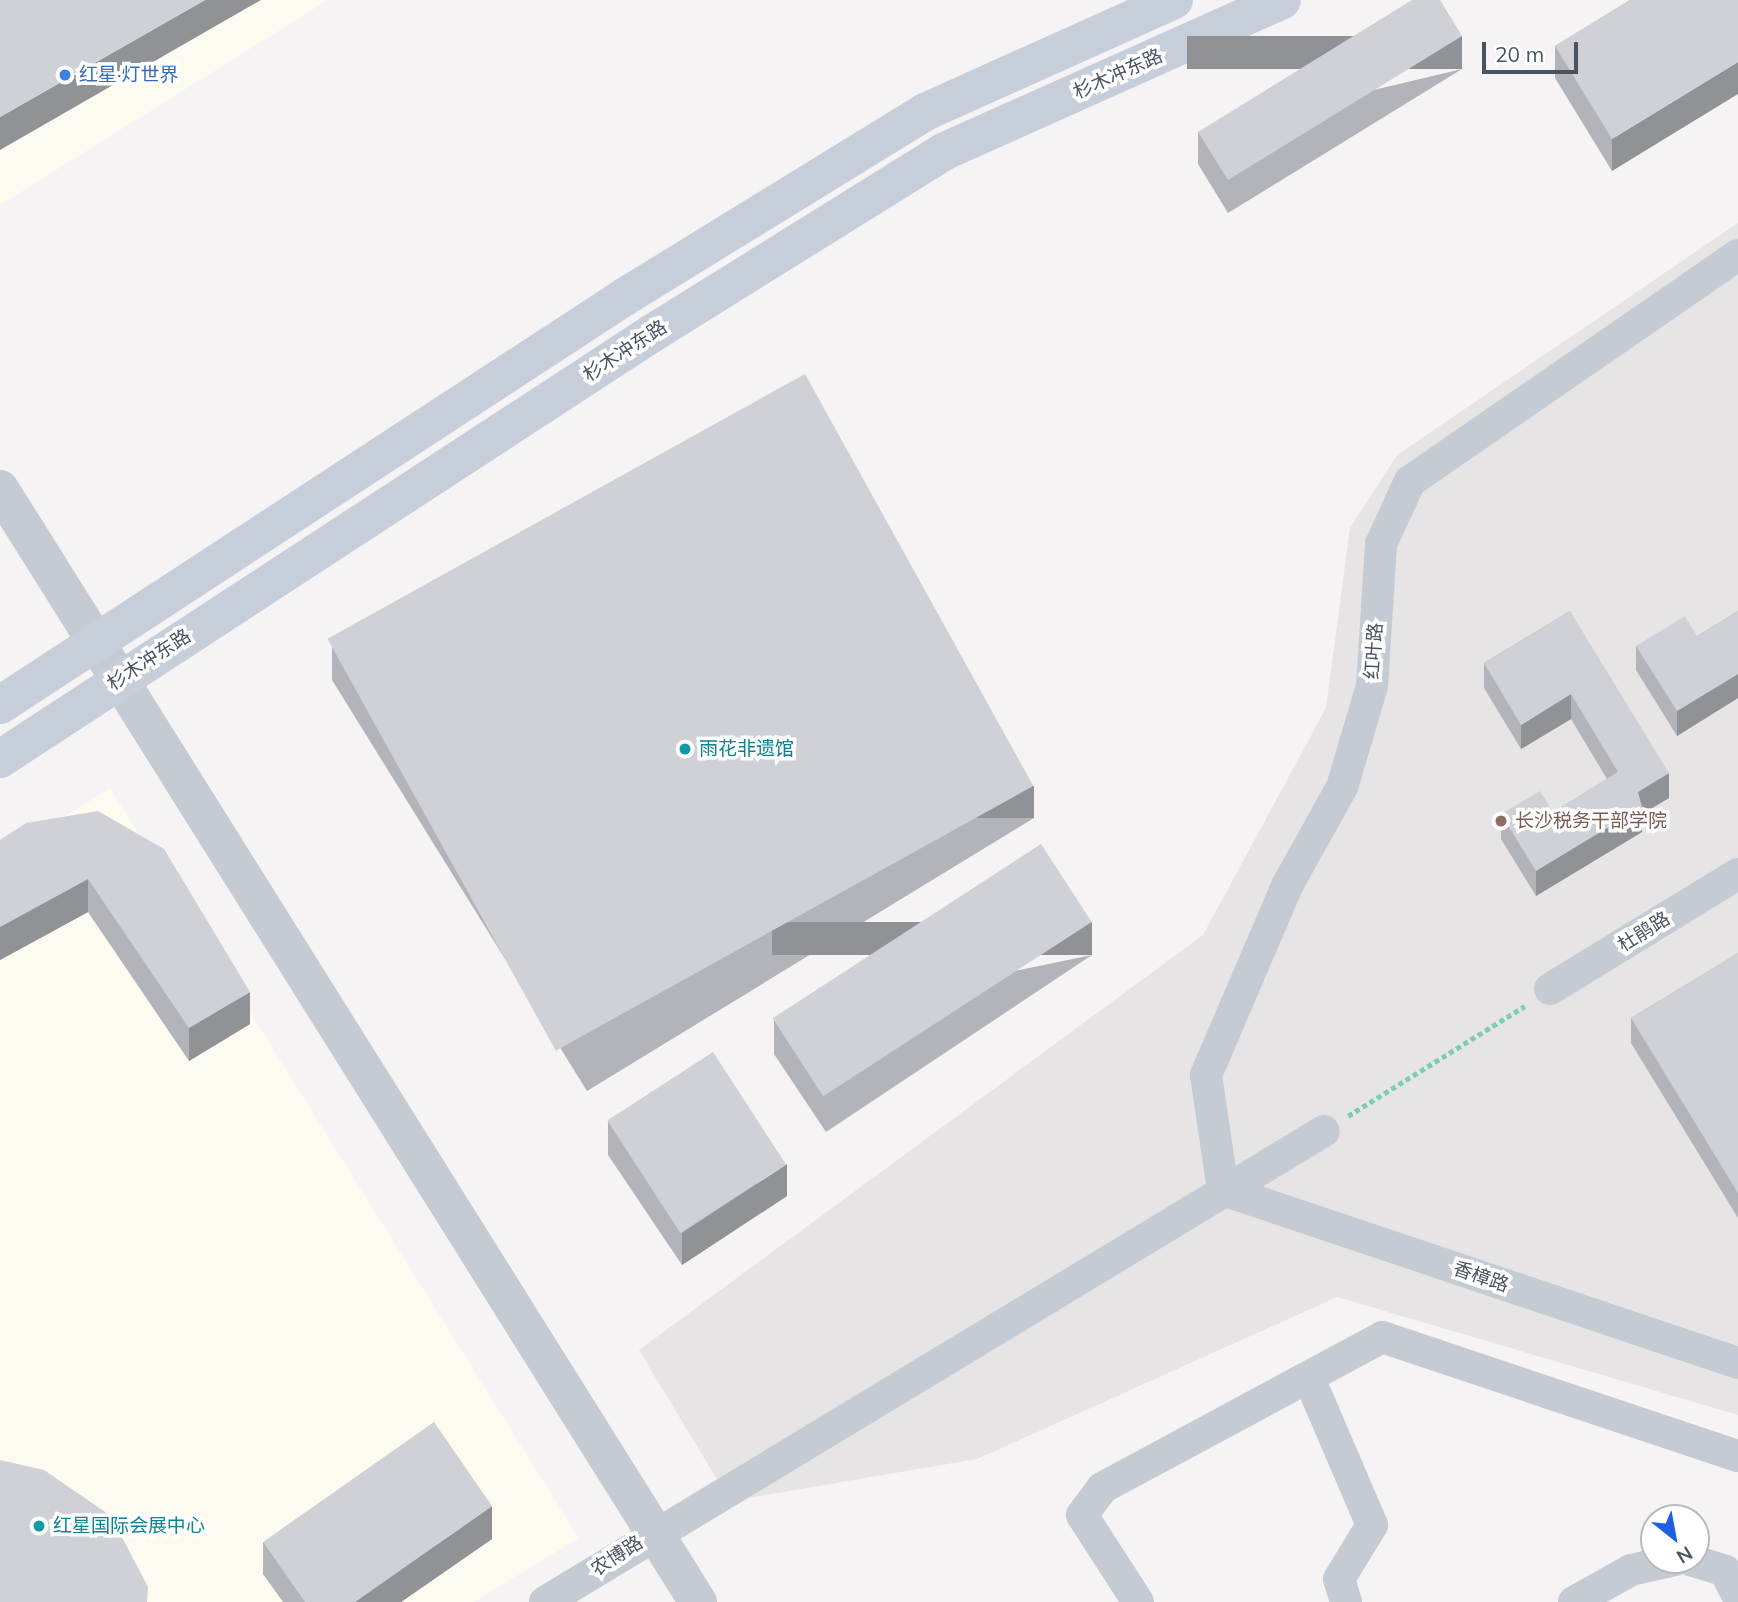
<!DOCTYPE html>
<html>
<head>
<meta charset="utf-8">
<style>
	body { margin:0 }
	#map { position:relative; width:1738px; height:1602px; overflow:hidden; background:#f5f3f3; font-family:Mulish,"Noto Sans SC",sans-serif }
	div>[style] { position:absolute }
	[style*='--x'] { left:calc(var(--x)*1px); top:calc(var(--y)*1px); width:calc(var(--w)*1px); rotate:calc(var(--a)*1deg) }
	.commercial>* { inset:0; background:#fdfaef }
	.education>* { inset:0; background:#e6e4e5 }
	.path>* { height:4.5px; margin-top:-2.25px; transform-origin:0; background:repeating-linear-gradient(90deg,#7cceae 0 5px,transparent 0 8.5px) }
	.minor>* { height:32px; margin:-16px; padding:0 16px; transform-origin:16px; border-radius:16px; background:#c4cbd3 }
	.tertiary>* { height:38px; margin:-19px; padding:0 19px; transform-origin:19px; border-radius:19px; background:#c4cbd3 }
	.secondary>* { height:38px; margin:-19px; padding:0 19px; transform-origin:19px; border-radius:19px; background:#c6ceda }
	.wall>* { inset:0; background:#b2b4b9 }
	.shaded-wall>* { inset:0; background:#919296; transform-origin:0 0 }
	.building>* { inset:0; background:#cfd1d7; transform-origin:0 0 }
	.dots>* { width:19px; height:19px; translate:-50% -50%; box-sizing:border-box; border:4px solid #fff; border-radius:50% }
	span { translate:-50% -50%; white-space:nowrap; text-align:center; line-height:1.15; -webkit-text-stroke:7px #fff; paint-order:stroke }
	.street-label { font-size:19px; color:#4a5460 }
	.shop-label { font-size:19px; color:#366cbe }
	.left { translate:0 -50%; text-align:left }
	.culture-label { font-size:19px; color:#0d838f }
	.education-label { font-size:19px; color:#785e54 }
	.north { position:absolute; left:1640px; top:1504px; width:70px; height:70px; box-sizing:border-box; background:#fff; border:2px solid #b7bbbf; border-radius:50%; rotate:149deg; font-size:19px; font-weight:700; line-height:28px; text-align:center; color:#4a5460 }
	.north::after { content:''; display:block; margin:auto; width:24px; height:32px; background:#1e60e3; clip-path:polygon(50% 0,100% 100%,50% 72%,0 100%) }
	.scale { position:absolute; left:1482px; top:42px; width:96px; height:32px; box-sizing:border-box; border:4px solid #4a5460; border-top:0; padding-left:9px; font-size:21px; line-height:24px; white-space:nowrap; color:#4a5460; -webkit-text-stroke:5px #fff; paint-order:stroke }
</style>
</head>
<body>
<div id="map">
	<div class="commercial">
		<div style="clip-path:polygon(0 0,328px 0,0 205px)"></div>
		<div style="clip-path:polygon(110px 788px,579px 1538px,474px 1602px,0 1602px,0 858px)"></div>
	</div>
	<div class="education">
		<div style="clip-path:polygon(1738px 223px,1738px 1415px,1337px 1297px,977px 1459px,730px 1501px,639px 1350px,1203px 935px,1326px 708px,1350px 528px,1397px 455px)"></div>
	</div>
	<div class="path">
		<div style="--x:1348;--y:1116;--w:208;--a:-31.9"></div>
	</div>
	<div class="minor">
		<div style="--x:1738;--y:255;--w:398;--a:145.4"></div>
		<div style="--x:1410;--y:481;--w:69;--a:114.7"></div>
		<div style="--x:1381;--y:544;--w:142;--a:93.6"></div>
		<div style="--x:1372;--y:686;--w:105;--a:106.5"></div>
		<div style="--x:1342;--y:787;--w:113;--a:119.1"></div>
		<div style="--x:1287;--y:886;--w:206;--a:113.2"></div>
		<div style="--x:1206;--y:1075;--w:116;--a:81.6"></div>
		<div style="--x:1223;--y:1190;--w:543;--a:18.57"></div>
		<div style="--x:1550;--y:989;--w:220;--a:-31.5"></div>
		<div style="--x:1309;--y:1378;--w:160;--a:66.8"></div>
		<div style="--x:1372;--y:1525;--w:63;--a:121.4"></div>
		<div style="--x:1339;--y:1579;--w:24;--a:73"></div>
		<div style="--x:1690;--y:1560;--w:37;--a:17"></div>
		<div style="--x:1725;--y:1571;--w:29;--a:63"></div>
		<div style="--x:545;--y:1602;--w:910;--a:-31.16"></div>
		<div style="--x:1138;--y:1602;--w:103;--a:-122.8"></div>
		<div style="--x:1082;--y:1515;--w:34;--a:-53"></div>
		<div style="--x:1102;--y:1488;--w:318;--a:-28.3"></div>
		<div style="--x:1382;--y:1337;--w:375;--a:18.5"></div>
		<div style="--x:1574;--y:1602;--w:65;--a:-29.3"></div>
		<div style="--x:1631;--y:1570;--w:45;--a:-12.8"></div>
	</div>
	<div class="tertiary">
		<div style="--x:0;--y:489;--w:1314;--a:57.91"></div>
	</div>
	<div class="secondary">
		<div style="--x:0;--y:705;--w:748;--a:-33.16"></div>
		<div style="--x:626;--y:296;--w:351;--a:-31.6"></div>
		<div style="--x:925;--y:112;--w:273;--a:-24.2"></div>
		<div style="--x:0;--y:759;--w:777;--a:-33.14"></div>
		<div style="--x:651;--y:334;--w:346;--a:-31.9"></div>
		<div style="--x:945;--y:151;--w:369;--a:-24.1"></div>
	</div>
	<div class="wall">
		<div style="clip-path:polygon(1630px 0,1612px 171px,1555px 78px,1555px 46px)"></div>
		<div style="clip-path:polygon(1462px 69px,1228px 213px,1198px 164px,1198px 132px)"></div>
		<div style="clip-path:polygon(1570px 611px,1669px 798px,1642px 814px,1642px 832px,1536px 896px,1501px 839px,1501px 814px,1553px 812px,1607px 779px,1571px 719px,1521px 749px,1484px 688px,1484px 663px)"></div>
		<div style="clip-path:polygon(1738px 611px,1738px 698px,1677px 736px,1636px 670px,1636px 646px,1697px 636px)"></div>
		<div style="clip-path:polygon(332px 647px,1034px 818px,587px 1091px,332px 680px)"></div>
		<div style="clip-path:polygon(0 840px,164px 849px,250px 1024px,189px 1061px,88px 912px,0 960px)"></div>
		<div style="clip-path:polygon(1738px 953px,1738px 1218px,1631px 1043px,1631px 1018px)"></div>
		<div style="clip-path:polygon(1092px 955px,826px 1132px,774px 1054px,774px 1021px)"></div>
		<div style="clip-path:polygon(608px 1122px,787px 1196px,682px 1265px,608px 1155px)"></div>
		<div style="clip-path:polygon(492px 1539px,401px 1602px,283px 1602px,263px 1574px,263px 1542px)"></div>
	</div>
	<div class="shaded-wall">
		<div style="clip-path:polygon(205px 0,261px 0,0 150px,0 117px)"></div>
		<div style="left:1462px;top:36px;width:33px;height:275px;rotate:90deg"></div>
		<div style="clip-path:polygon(1738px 62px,1738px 94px,1612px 171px,1612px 139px)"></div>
		<div style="clip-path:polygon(1738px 674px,1738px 698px,1677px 736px,1677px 711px)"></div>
		<div style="clip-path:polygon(1571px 694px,1571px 719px,1521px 749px,1521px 725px)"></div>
		<div style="clip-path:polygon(1669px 773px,1669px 798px,1642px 814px,1642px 832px,1536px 896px,1536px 871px,1638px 792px)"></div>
		<div style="left:1034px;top:786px;width:32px;height:523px;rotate:90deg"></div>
		<div style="clip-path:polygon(88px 879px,88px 912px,0 960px,0 927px)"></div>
		<div style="left:1092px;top:922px;width:33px;height:320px;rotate:90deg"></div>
		<div style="clip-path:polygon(250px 992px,250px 1024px,189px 1061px,189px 1028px)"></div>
		<div style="clip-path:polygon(787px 1164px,787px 1196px,682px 1265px,682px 1233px)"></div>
		<div style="clip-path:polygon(492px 1506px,492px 1539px,401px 1602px,355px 1602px)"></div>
	</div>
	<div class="building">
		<div style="clip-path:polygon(0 0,205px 0,0 117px)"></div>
		<div style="clip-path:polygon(1412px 0,1440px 0,1462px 36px,1228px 180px,1198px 132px)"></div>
		<div style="clip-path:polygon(1630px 0,1738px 0,1738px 62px,1612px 139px,1555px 46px)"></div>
		<div style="left:805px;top:374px;width:471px;height:546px;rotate:61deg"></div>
		<div style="clip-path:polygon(1570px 611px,1669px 773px,1638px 792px,1642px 807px,1536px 871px,1501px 814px,1540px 791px,1553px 812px,1618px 772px,1571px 694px,1521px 725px,1484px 663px)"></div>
		<div style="clip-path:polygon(1738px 611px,1738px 674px,1677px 711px,1636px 646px,1685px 616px,1697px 636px)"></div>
		<div style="clip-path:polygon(98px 811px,164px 849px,250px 992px,189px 1028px,88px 879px,0 927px,0 840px,26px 823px)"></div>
		<div style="left:1041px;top:844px;width:93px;height:320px;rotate:57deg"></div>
		<div style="clip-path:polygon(1738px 953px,1738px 1193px,1631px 1018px)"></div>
		<div style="left:713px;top:1052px;width:134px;height:126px;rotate:57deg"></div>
		<div style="clip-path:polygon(434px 1422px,492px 1506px,355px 1602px,305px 1602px,263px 1542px)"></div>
		<div style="clip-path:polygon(0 1460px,44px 1470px,111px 1516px,148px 1587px,147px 1602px,0 1602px)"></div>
	</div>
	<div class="dots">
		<div style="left:65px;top:75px;background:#3f7fe0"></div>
		<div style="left:685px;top:749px;background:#0f9aa8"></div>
		<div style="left:1501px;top:821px;background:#8d6e63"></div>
		<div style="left:39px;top:1526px;background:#0f9aa8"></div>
	</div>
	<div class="street-label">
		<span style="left:1118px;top:74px;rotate:-24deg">杉木冲东路</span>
		<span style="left:625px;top:351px;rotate:-33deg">杉木冲东路</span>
		<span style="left:1374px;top:651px;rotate:-86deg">红叶路</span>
		<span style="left:149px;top:660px;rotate:-33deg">杉木冲东路</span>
		<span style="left:1644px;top:932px;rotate:-32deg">杜鹃路</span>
		<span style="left:1481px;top:1277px;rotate:19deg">香樟路</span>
		<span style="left:617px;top:1556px;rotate:-33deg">农博路</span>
	</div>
	<div class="shop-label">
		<span class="left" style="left:79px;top:75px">红星·灯世界</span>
	</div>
	<div class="culture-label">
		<span class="left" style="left:699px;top:749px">雨花非遗馆</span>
		<span class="left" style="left:53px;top:1526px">红星国际会展中心</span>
	</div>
	<div class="education-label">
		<span class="left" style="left:1515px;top:821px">长沙税务干部学院</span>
	</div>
	<div class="north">N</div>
	<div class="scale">20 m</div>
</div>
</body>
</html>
